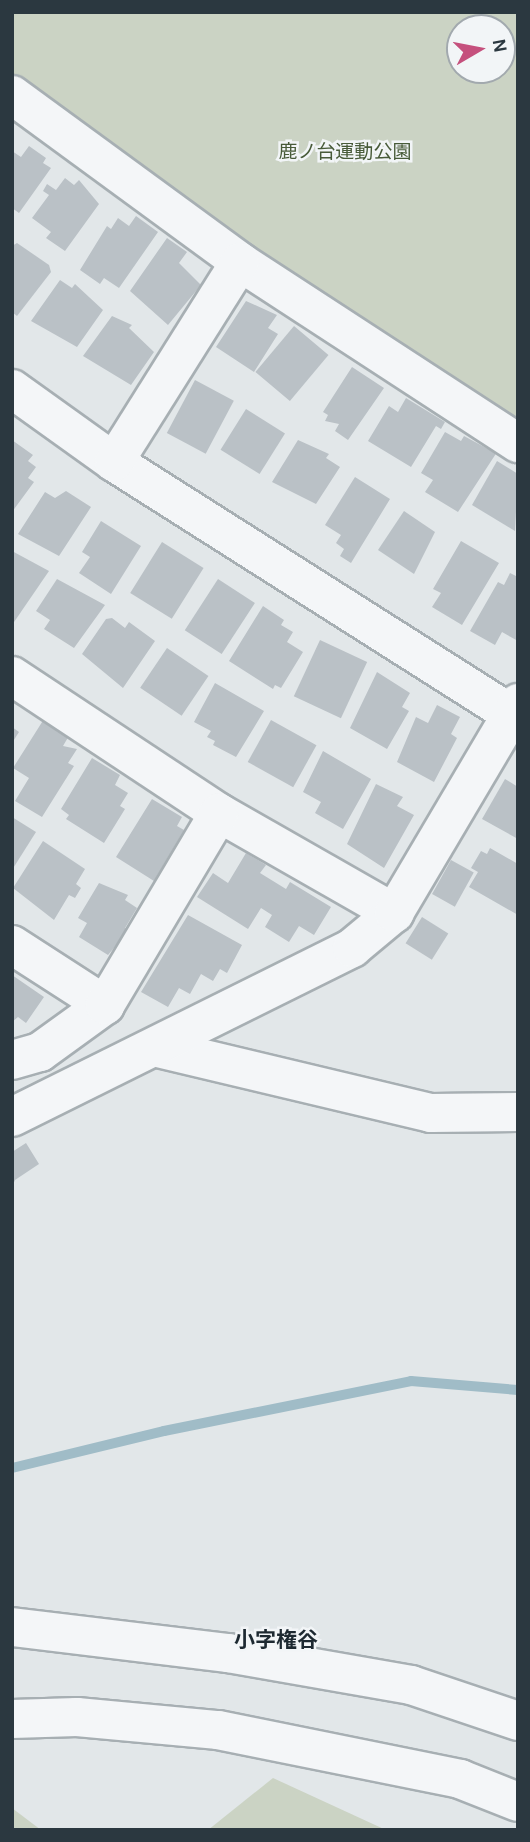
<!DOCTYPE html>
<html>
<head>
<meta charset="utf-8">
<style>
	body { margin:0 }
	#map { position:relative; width:530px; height:1842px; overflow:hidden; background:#e2e7e9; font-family:Karla,"Noto Sans JP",sans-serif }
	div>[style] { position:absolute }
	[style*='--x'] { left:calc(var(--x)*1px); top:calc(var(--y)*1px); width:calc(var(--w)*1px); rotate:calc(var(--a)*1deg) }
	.green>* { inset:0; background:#cbd3c4 }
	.stream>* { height:10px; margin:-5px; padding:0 5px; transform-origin:5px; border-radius:5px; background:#a0bcc7 }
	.building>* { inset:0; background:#bac1c6; transform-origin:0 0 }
	.roads { filter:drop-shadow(2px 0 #a7afb3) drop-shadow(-2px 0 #a7afb3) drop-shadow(0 2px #a7afb3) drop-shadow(0 -2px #a7afb3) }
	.minor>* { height:38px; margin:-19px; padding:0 19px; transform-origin:19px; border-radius:19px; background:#f4f6f8 }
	span { translate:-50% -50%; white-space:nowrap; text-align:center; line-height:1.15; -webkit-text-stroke:5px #f2f5f7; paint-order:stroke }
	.park-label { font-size:19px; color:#485b39 }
	.neighbourhood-label { font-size:21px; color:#1d2931; font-weight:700 }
	.frame { position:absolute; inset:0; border:14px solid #2b3840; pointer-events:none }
	.north { position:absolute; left:446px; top:14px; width:70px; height:70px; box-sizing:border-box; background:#f2f5f7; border:2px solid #a2a9ae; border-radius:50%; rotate:80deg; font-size:19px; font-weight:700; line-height:28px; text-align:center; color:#2b3840 }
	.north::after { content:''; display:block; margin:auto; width:24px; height:32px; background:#c5507d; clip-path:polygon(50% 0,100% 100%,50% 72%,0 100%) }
</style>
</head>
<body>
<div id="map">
	<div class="green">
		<div style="clip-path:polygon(evenodd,12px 12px,518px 12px,518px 425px,250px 259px,12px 83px,12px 12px,460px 28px,502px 28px,502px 70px,460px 70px,460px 28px)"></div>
		<div style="clip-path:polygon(273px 1778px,386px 1830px,208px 1830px)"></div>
		<div style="clip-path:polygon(12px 1808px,41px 1830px,12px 1830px)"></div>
	</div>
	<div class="stream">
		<div style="--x:12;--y:1468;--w:156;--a:-13.7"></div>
		<div style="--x:164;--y:1431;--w:252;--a:-11.4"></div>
		<div style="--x:411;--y:1381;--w:107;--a:4.8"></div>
	</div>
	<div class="building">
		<div style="clip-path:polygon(29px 146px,46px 158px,43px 163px,51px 168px,19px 213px,12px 208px,12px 151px,21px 157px)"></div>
		<div style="clip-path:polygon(65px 178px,74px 185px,79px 180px,99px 204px,65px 251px,46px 238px,51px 232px,32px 218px,49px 195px,43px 191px,47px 184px,56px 190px)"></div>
		<div style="clip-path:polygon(136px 216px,158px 232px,119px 288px,104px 278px,100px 284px,80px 270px,107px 226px,111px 229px,118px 218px,129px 226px)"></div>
		<div style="clip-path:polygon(167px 238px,187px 252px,179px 263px,201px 285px,168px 325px,130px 291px)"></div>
		<div style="clip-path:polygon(17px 243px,49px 265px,51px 272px,17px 316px,12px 312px,12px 246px)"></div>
		<div style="clip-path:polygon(60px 280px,72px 288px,75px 284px,103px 310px,77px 347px,31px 321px)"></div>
		<div style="clip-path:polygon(246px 301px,277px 315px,268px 328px,278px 334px,254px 372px,216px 347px)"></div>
		<div style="clip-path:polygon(112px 316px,132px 325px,129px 328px,154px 352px,131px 385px,83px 356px)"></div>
		<div style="left:294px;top:326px;width:45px;height:60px;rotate:40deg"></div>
		<div style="clip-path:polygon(352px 367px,384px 388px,348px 440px,335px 431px,339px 424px,325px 421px,328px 415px,323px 412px)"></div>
		<div style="left:195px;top:380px;width:44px;height:60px;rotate:28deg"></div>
		<div style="clip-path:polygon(406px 398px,445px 422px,441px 429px,436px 426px,411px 467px,368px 441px,389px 406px,398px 412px)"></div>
		<div style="left:246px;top:409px;width:46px;height:48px;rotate:32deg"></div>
		<div style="clip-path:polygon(445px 432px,461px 441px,464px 436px,488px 449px,491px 444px,499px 449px,458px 512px,425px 492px,433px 480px,421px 473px)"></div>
		<div style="clip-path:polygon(12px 440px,33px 455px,28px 461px,36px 467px,28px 478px,34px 482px,12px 512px)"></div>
		<div style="clip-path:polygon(298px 440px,329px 454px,326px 458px,340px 467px,316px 504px,272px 482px)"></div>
		<div style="clip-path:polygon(497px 461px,518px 474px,515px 531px,472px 505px)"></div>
		<div style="clip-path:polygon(355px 477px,390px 499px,351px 563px,340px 556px,344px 549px,336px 543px,341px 535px,325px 525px)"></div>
		<div style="clip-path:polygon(66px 491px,91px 507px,59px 556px,18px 534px,45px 492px,55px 498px)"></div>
		<div style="clip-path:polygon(404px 511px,435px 532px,414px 574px,378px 550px)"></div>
		<div style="clip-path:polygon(101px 521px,141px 546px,111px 594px,79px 573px,90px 557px,82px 552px)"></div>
		<div style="clip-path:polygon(461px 541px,499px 563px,462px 625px,432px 607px,441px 593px,433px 589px)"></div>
		<div style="left:162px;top:542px;width:49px;height:60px;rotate:32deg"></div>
		<div style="clip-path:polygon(12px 551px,49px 571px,12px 625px)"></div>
		<div style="clip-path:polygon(510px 573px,518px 577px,518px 641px,502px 632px,495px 645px,470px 631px,498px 582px,504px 585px)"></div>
		<div style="clip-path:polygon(57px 579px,105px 605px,74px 648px,44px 629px,50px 620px,36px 611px)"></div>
		<div style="left:218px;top:579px;width:44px;height:61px;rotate:33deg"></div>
		<div style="clip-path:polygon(263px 606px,284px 620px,281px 625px,293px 632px,287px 642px,303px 652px,281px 688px,275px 685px,273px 689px,229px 661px)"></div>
		<div style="clip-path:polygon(112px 618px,125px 628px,129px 622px,155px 641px,123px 688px,82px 654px,106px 619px)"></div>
		<div style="left:320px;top:640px;width:52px;height:62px;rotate:25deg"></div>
		<div style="left:167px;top:648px;width:50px;height:48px;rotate:34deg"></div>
		<div style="clip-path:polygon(377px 672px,410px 693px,402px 707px,409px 711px,387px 749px,350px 728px)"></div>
		<div style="clip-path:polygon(215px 683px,264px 711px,236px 757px,213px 745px,215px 741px,207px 737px,211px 731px,194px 722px)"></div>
		<div style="clip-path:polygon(437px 705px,460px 717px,451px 734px,457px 738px,434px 782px,397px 762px,416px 717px,428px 723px)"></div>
		<div style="clip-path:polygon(44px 719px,70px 734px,63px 746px,77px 749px,68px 763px,74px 766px,42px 817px,15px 801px,29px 778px,13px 768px)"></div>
		<div style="left:271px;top:720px;width:52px;height:48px;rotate:29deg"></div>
		<div style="clip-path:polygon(12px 727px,19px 732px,12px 743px)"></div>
		<div style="clip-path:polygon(323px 751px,371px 779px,343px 829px,315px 813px,321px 802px,303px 792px)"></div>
		<div style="clip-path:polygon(92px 758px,120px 775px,115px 785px,128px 793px,120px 806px,125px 809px,104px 843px,66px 819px,69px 815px,61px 809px)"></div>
		<div style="clip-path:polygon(505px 779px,518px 787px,518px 839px,482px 819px)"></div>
		<div style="clip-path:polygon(376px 784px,403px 797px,397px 806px,414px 815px,384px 868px,347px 844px)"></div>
		<div style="clip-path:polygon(152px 799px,182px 817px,177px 826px,184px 830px,154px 881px,116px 857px)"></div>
		<div style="clip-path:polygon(12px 817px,36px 832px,12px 870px)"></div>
		<div style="clip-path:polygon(43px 841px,85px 869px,76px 884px,81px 888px,75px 898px,69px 895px,54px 920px,13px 888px)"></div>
		<div style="clip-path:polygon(490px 848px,518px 864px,518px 915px,469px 887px,478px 872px,471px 868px,481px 851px,487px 854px)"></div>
		<div style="clip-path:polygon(246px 853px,266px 865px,260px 873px,286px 889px,290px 882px,331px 907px,314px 935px,299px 926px,289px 942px,265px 927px,272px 915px,261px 908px,248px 929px,197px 897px,213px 873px,228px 883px)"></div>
		<div style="left:451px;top:860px;width:26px;height:39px;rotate:29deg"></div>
		<div style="clip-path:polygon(99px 883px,128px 895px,125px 900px,137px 908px,125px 928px,129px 930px,108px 955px,79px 937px,87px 923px,78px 918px)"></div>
		<div style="clip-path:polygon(188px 915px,242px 945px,227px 973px,220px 969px,213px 981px,201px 974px,190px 994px,179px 988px,168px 1007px,141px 992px)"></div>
		<div style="left:422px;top:917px;width:31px;height:31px;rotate:32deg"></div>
		<div style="clip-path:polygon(12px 975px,44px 997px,26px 1023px,18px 1017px,12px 1022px)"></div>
		<div style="clip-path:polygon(26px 1143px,39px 1164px,15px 1180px,12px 1187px,12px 1152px)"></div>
	</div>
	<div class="roads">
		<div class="minor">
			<div style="--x:12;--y:95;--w:283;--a:36.2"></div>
			<div style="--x:240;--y:262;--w:332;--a:33.1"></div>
			<div style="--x:12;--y:389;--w:125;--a:35.6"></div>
			<div style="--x:114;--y:462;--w:478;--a:32.4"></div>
			<div style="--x:114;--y:462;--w:236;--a:-57.8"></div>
			<div style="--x:12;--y:676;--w:248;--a:33.5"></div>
			<div style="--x:219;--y:813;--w:202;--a:29.7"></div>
			<div style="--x:12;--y:945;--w:111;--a:32.8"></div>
			<div style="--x:158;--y:1048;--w:281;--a:13.4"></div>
			<div style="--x:431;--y:1113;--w:87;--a:-0.7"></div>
			<div style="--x:12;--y:1060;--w:29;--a:-16"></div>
			<div style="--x:40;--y:1052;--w:80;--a:-35.9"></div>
			<div style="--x:105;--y:1005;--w:223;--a:-59.3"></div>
			<div style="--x:12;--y:1117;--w:380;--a:-26.4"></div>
			<div style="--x:352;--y:948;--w:55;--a:-39.8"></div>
			<div style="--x:394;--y:913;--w:244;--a:-59.4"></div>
			<div style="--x:12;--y:1627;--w:218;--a:6.9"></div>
			<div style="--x:228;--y:1653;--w:186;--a:9.9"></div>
			<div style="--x:411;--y:1685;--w:113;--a:18.6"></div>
			<div style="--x:12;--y:1719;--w:65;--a:-1.8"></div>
			<div style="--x:77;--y:1717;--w:142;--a:5.3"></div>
			<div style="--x:218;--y:1730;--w:247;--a:11.4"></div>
			<div style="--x:460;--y:1779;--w:62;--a:21.6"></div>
		</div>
	</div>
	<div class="park-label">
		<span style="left:345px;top:153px">鹿ノ台運動公園</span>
	</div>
	<div class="neighbourhood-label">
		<span style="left:276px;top:1640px">小字権谷</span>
	</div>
	<div class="frame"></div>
	<div class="north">N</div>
</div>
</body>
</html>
